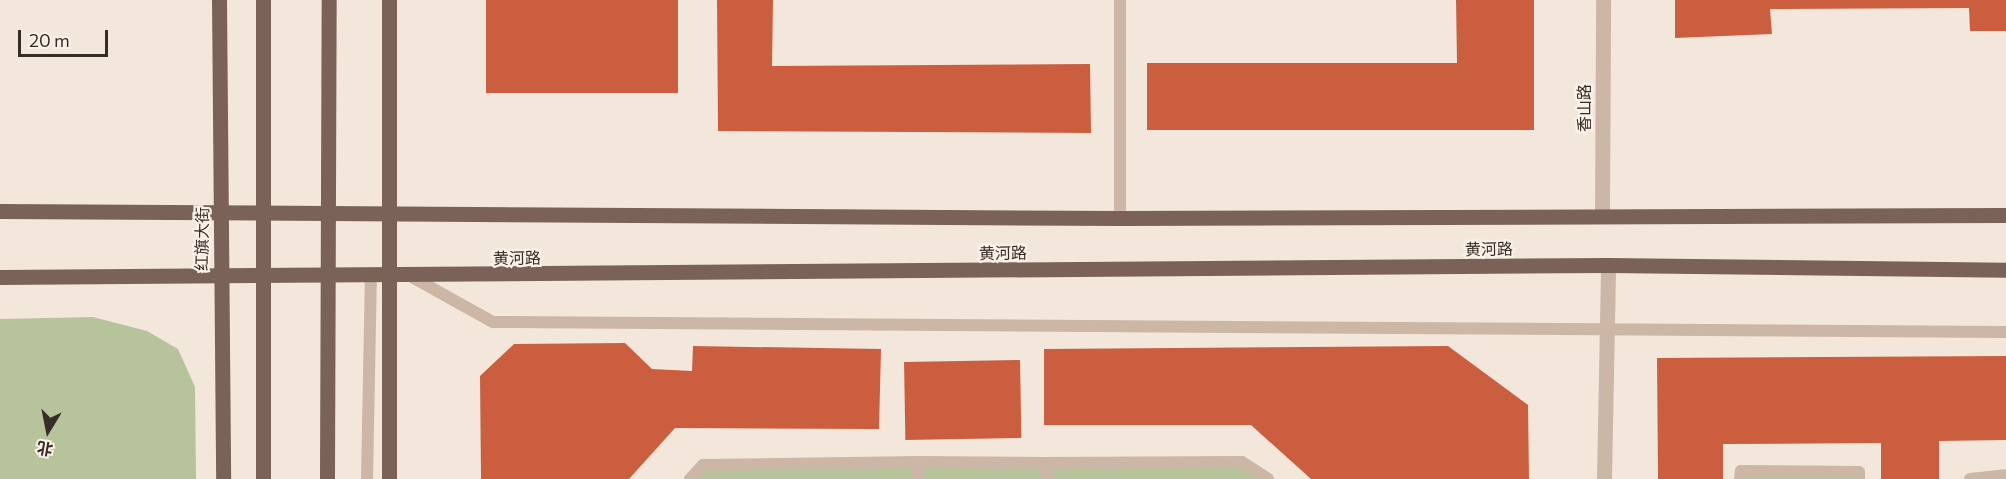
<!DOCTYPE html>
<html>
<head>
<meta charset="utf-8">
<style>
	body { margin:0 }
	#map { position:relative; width:2006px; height:479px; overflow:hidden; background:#f3e7db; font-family:Commissioner,"Noto Sans SC",sans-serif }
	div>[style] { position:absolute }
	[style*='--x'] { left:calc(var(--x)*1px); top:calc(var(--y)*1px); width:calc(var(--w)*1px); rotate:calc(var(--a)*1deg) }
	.green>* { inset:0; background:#b7c39a; transform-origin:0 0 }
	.building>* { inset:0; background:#cc5e40; transform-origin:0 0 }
	.service>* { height:12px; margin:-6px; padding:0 6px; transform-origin:6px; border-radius:6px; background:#ccb6a6 }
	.tertiary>* { height:15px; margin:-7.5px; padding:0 7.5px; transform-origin:7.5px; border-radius:7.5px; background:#ccb6a6 }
	.primary>* { height:15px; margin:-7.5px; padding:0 7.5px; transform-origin:7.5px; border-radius:7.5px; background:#7a6258 }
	span { translate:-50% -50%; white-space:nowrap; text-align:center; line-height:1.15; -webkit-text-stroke:4.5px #faf1e8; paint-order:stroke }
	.street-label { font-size:16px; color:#382c27 }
	.north { position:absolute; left:18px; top:401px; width:60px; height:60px; -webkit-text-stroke:4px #faf1e8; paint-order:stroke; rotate:190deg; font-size:16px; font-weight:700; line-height:24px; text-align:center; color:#382c27 }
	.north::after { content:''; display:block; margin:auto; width:21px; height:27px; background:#382c27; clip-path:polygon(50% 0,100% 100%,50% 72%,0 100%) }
	.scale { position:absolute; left:18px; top:30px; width:90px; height:27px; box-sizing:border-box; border:3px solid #382c27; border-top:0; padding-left:8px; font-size:18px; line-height:21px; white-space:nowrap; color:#382c27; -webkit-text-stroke:4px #faf1e8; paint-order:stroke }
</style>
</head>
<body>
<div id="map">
	<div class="green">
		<div style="clip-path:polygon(93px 317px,147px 331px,178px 349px,195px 387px,196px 479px,0 479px,0 319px)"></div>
		<div style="clip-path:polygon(1242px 462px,1268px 479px,690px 479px,703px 465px)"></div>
		<div style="left:1741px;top:471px;width:118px;height:8px"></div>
	</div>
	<div class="building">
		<div style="left:486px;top:0;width:192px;height:93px"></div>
		<div style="clip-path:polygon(717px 0,773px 0,772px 66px,1090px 64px,1091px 133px,718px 131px)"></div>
		<div style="clip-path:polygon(1456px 0,1534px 0,1534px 130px,1147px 130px,1147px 63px,1457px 63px)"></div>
		<div style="clip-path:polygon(1675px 0,2006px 0,2006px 31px,1970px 31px,1969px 8px,1770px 9px,1772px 34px,1675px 38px)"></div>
		<div style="clip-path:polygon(625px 343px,652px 369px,692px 371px,693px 346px,881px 349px,879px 429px,675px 428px,629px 479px,481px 479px,480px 376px,514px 344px)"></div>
		<div style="clip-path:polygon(1448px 346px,1528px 405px,1529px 479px,1311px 479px,1251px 425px,1044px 425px,1044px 349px)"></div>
		<div style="clip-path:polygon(2006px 356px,2006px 440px,1939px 441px,1939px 479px,1881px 479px,1881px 443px,1723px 444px,1723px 479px,1658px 479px,1657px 358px)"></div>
		<div style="left:1020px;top:360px;width:78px;height:116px;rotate:89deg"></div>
	</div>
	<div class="service">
		<div style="--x:1120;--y:0;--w:218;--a:90"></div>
		<div style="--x:412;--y:277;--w:93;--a:29.1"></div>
		<div style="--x:493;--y:322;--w:1513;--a:0.38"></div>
		<div style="--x:1042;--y:463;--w:200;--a:-0.3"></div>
		<div style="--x:1242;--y:462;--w:31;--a:33"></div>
		<div style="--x:367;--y:479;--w:202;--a:-88.9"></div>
		<div style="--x:690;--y:479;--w:19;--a:-47"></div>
		<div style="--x:703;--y:465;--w:215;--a:-0.8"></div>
		<div style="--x:918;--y:479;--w:17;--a:-90"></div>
		<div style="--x:918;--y:462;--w:124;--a:0.5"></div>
		<div style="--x:1042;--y:463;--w:17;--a:66"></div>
		<div style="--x:1740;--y:479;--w:8;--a:-83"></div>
		<div style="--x:1741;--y:471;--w:118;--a:0.5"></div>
		<div style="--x:1859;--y:472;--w:7;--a:90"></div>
		<div style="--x:1970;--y:479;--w:36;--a:-6"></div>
	</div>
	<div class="tertiary">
		<div style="--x:1602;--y:216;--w:216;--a:-89.7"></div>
		<div style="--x:1604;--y:479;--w:214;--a:-88.9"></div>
	</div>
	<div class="primary">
		<div style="--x:219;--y:0;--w:479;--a:89.5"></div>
		<div style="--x:263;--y:0;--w:479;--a:90"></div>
		<div style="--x:0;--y:211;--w:1120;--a:0.36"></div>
		<div style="--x:1120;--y:218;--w:886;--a:-0.19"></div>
		<div style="--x:0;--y:277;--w:1608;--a:-0.43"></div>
		<div style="--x:1608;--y:265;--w:398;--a:0.7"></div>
		<div style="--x:327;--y:479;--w:479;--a:-89.8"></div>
		<div style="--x:389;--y:479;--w:479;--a:-90"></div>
	</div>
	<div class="street-label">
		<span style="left:1584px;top:108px;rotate:-90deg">香山路</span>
		<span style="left:202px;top:239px;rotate:-89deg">红旗大街</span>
		<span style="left:1489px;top:249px;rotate:-1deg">黄河路</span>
		<span style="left:1003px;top:253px;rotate:-1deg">黄河路</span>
		<span style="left:517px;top:258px;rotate:-1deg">黄河路</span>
	</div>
	<div class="north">北</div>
	<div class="scale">20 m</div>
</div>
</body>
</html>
